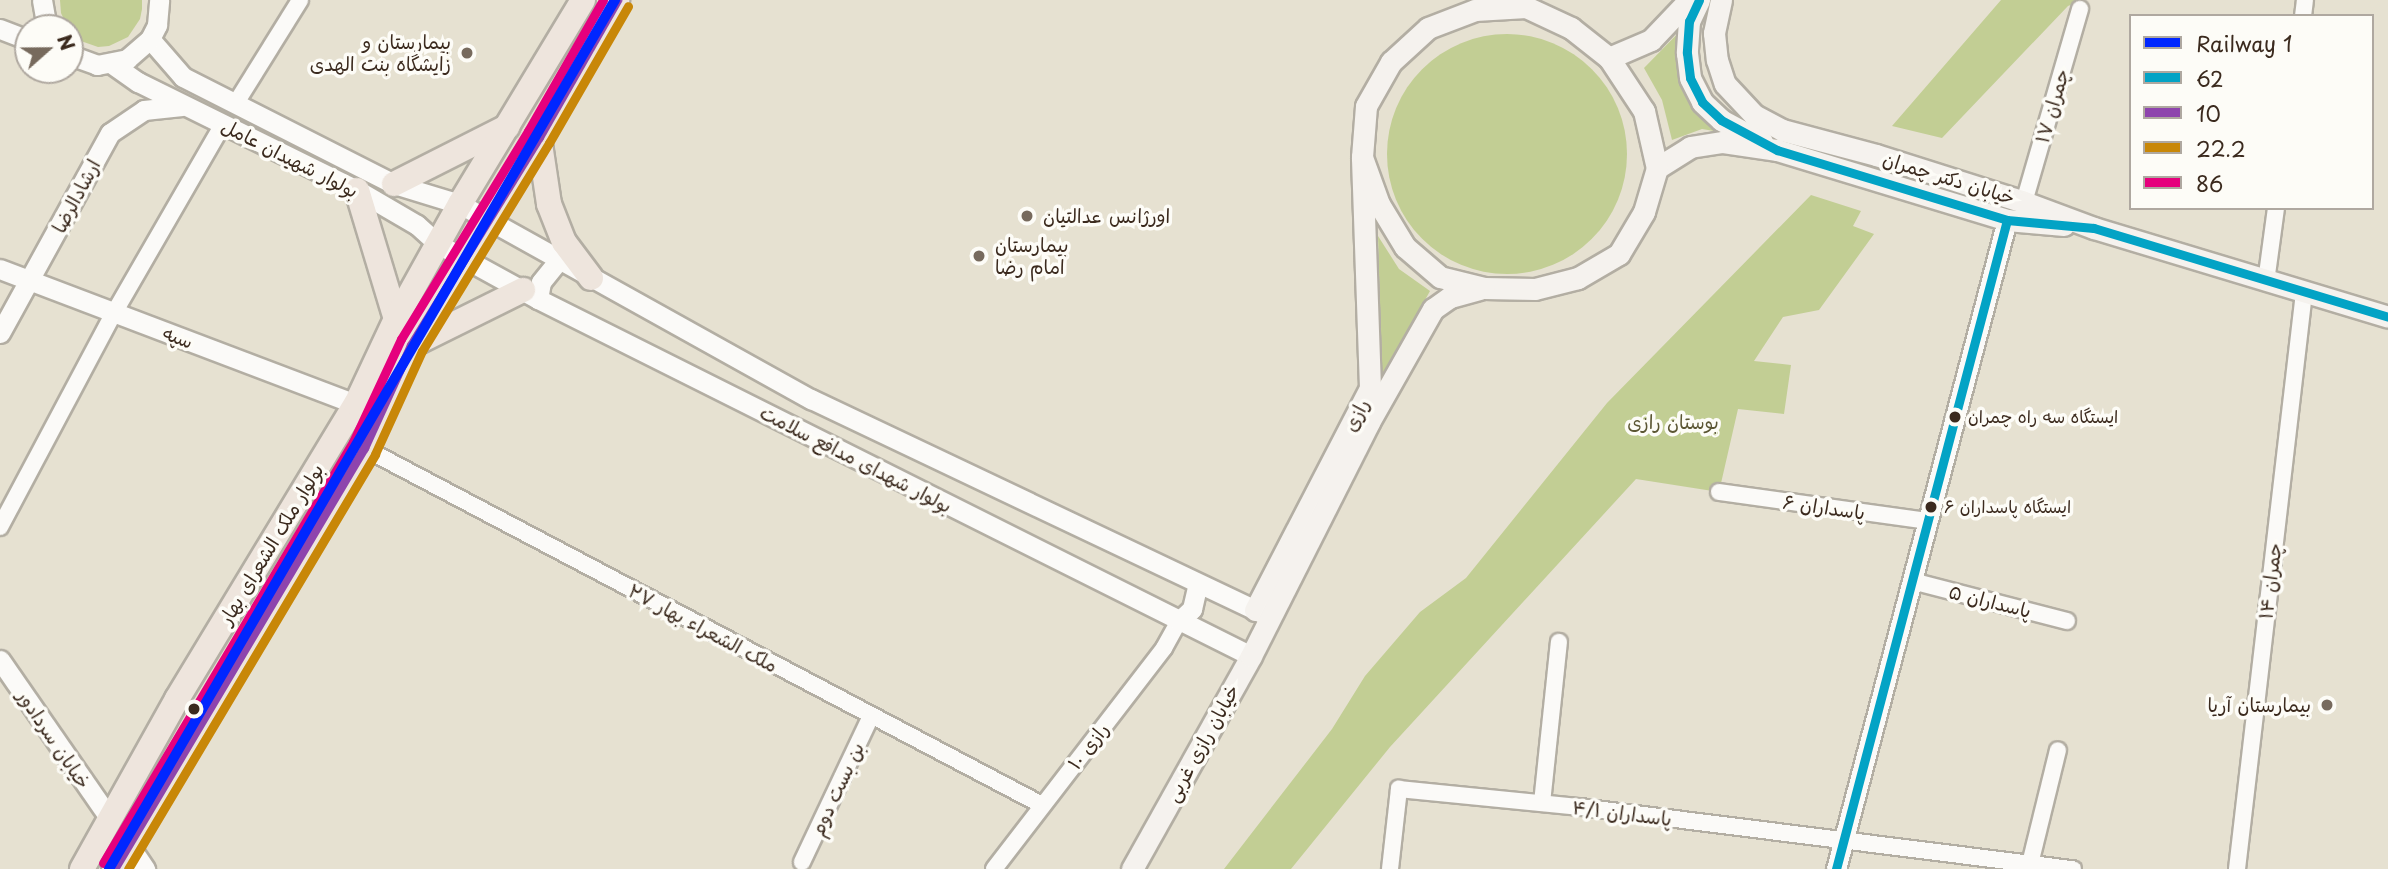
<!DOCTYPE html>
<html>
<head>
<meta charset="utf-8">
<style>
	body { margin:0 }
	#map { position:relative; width:2388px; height:869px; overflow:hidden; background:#e6e1d1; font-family:"Playpen Sans","Playpen Sans Arabic",sans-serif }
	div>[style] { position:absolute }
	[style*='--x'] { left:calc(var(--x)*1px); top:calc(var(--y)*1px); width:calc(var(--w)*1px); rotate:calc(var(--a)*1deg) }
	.green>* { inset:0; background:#c2ce94 }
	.round { border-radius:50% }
	.roads { filter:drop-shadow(2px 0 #b3aea3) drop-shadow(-2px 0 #b3aea3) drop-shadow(0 2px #b3aea3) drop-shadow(0 -2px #b3aea3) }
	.minor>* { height:16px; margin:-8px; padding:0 8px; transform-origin:8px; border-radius:8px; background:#fbfaf8 }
	.tertiary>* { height:19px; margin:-9.5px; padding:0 9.5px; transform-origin:9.5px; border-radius:9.5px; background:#fbfaf8 }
	.secondary>* { height:21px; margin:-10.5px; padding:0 10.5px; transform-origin:10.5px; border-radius:10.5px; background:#f5f2ee }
	.primary>* { height:24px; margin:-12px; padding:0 12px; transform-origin:12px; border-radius:12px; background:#eee5dd }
	.bus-1>* { height:9px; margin:-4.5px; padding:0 4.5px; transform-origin:4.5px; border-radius:4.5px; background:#03a3c5 }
	.bus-2>* { height:9px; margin:-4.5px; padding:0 4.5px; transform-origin:4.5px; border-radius:4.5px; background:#8e44ad }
	.bus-3>* { height:9px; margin:-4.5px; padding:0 4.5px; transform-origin:4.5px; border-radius:4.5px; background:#c88708 }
	.bus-4>* { height:9px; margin:-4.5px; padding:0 4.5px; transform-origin:4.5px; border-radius:4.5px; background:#e5007d }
	.rail-1>* { height:10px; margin:-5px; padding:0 5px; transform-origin:5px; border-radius:5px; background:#0026ff }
	.dots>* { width:19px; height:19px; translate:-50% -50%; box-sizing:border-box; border:4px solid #fdfcf7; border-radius:50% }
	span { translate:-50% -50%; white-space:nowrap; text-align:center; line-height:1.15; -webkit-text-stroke:7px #fdfcf7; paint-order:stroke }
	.bus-label { font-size:17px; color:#3b2a1e }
	.left { translate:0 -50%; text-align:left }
	.poi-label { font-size:19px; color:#3b2a1e }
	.right { translate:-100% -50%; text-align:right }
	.street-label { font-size:19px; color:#3b2a1e }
	.park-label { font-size:19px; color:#5b5633 }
	.legend { position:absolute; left:2129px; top:14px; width:245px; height:196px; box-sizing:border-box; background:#fdfcf7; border:2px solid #afa8a0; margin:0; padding:9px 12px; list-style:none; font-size:21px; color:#3b2a1e }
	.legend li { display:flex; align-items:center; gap:14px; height:35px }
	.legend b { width:35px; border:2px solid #afa8a0 }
	.north { position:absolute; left:14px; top:14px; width:70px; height:70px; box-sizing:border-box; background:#fdfcf7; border:2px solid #afa8a0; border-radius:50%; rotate:69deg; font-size:19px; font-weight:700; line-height:28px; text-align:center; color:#3b2a1e }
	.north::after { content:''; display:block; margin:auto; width:24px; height:32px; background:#776a5d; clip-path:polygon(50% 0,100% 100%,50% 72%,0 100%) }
</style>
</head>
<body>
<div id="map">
	<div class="green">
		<div style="clip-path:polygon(60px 0,142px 0,142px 9px,140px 19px,128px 37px,109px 46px,98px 47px,78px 40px,70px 33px,61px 13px)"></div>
		<div style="clip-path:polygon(2001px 0,2083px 0,2068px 6px,1942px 138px,1892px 126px)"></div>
		<div style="clip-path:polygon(1691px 20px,1702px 110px,1720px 132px,1702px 129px,1672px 140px,1662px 100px,1644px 68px)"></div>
		<div class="round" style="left:1387px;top:34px;width:240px;height:240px"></div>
		<div style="clip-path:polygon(1811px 195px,1861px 211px,1853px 226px,1874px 234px,1819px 310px,1783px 317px,1754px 361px,1791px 365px,1784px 414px,1738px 409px,1719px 492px,1636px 479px,1390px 747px,1291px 869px,1224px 869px,1332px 729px,1365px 676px,1420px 612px,1466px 578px,1607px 403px)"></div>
		<div style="clip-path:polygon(1378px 236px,1399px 269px,1430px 291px,1382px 378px)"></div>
	</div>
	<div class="roads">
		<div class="minor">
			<div style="--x:2303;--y:16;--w:16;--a:-83"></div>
			<div style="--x:236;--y:103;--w:121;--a:-58.1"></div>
			<div style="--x:2024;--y:202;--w:201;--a:-73.8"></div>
			<div style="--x:2266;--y:282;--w:75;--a:-82.3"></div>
			<div style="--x:364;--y:448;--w:766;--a:27.77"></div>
			<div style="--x:1719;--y:492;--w:211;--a:7.9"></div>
			<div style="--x:0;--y:527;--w:242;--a:-62"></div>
			<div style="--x:114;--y:313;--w:218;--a:-60"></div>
			<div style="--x:1912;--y:581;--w:160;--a:14.5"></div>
			<div style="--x:1542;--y:803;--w:162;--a:-84"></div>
			<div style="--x:802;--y:862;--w:161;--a:-64.7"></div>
			<div style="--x:2030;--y:864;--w:117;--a:-76.2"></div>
			<div style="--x:994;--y:869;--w:279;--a:-52.4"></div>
			<div style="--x:1164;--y:648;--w:31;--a:-61"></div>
			<div style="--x:1390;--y:869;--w:81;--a:-83.6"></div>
			<div style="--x:1399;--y:789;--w:182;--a:5.7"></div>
			<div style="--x:1580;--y:807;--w:497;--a:7.2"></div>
			<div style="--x:2237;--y:869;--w:580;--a:-83.37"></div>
		</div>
		<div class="tertiary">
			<div style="--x:42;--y:0;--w:28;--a:80"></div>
			<div style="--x:0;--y:29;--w:30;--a:21"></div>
			<div style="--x:150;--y:39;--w:50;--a:49"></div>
			<div style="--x:183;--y:77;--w:237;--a:26.9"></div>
			<div style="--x:394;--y:184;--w:69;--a:16.9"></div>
			<div style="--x:460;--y:204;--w:402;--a:29.1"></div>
			<div style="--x:811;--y:399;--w:506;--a:25.4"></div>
			<div style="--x:70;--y:55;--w:29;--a:20"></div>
			<div style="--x:97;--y:65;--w:31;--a:-11"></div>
			<div style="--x:127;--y:59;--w:30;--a:-41"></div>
			<div style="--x:150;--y:39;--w:16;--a:-63"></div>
			<div style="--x:157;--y:25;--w:25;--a:-85"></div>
			<div style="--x:112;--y:64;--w:32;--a:35"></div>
			<div style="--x:138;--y:82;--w:244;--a:26.3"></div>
			<div style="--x:357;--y:190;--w:69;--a:30.3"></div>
			<div style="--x:417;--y:225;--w:28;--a:42"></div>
			<div style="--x:438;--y:244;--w:114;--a:28.8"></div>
			<div style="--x:538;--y:299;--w:797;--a:26.6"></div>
			<div style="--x:0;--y:269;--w:381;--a:20.8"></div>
			<div style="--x:538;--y:299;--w:17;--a:-80"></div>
			<div style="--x:541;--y:282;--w:27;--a:-51"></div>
			<div style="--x:0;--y:333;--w:228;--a:-61.2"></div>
			<div style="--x:110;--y:133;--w:41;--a:-34.1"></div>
			<div style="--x:144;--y:110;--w:38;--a:-6"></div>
			<div style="--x:1179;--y:621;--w:18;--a:-43"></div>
			<div style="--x:1192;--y:609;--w:26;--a:-77"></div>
			<div style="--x:0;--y:660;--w:193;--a:55.3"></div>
			<div style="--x:129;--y:845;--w:29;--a:56"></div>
			<div style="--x:1836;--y:869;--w:671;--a:-75.24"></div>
		</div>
		<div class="secondary">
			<div style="--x:1699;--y:0;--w:23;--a:115"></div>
			<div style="--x:1689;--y:21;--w:32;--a:94"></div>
			<div style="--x:1687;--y:53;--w:25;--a:83"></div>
			<div style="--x:1690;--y:78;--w:27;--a:63"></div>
			<div style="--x:1702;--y:102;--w:26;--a:43"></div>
			<div style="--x:1721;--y:120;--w:47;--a:28.2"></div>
			<div style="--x:1721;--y:0;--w:34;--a:102"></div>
			<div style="--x:1714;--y:33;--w:27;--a:84"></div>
			<div style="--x:1717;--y:60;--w:25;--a:72"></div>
			<div style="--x:1725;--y:84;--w:42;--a:46.9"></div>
			<div style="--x:1754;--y:115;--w:32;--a:28"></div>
			<div style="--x:1782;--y:130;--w:97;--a:14.9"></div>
			<div style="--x:1876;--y:155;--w:155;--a:17.6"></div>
			<div style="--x:2024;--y:202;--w:75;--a:20.4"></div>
			<div style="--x:2094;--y:228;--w:307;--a:16.8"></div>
			<div style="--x:1609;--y:58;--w:46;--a:-23.2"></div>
			<div style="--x:1651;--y:40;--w:55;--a:-46.5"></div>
			<div style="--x:1657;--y:168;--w:39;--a:-32"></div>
			<div style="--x:1690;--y:147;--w:33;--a:-9"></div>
			<div style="--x:1723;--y:142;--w:55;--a:8.4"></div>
			<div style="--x:1777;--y:150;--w:240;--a:16.9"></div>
			<div style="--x:2007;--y:220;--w:57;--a:5"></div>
			<div style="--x:1255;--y:610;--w:250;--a:-62.6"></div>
			<div style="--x:1370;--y:388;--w:231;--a:-92"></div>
			<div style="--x:1362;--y:157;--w:51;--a:-85.5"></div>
			<div style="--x:1366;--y:106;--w:51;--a:-60.4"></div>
			<div style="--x:1391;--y:62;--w:50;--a:-42.6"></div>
			<div style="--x:1428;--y:28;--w:50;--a:-21"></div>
			<div style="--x:1475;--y:10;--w:51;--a:-3.4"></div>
			<div style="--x:1526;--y:7;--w:50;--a:25"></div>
			<div style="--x:1571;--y:28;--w:48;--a:38.3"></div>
			<div style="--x:1609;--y:58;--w:64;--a:56.6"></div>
			<div style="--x:1644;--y:111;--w:58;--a:77.2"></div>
			<div style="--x:1657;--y:168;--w:46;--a:106.5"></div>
			<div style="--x:1644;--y:212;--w:49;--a:120.8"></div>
			<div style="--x:1619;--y:254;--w:48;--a:149.7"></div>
			<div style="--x:1578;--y:278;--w:44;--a:165.7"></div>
			<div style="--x:1535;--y:289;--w:51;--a:-178.9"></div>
			<div style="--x:1484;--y:288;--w:45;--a:-166"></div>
			<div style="--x:1440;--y:277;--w:46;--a:-139.4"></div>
			<div style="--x:1405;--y:247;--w:50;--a:-121.2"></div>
			<div style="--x:1379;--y:204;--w:50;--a:-109.9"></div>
			<div style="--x:1132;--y:869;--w:244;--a:-60.8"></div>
			<div style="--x:1251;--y:656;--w:262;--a:-63.2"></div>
			<div style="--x:1369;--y:422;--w:130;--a:-60.5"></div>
			<div style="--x:1433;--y:309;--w:21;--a:-35"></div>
			<div style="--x:1450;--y:297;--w:31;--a:-15"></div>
		</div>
		<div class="primary">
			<div style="--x:539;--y:137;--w:68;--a:81.5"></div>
			<div style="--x:549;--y:204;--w:41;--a:68.5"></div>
			<div style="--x:564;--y:242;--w:45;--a:53.1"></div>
			<div style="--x:394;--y:184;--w:127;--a:-26.8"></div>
			<div style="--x:357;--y:190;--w:135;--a:73.2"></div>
			<div style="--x:412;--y:345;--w:124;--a:-26.4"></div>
			<div style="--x:82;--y:869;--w:195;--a:-60.8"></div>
			<div style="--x:177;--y:699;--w:345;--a:-58.8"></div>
			<div style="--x:356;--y:404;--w:94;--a:-64.8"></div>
			<div style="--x:396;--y:319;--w:132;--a:-60.9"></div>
			<div style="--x:460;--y:204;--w:238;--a:-58.9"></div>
			<div style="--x:114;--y:869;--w:490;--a:-59.3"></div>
			<div style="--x:364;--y:448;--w:113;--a:-65.5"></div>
			<div style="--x:411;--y:345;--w:244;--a:-58.4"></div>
			<div style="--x:539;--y:137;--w:158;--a:-60.3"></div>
		</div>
	</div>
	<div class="bus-1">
		<div style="--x:1699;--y:0;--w:23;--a:115"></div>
		<div style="--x:1689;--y:21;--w:32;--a:94"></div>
		<div style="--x:1687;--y:53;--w:25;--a:83"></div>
		<div style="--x:1690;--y:78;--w:27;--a:63"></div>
		<div style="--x:1702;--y:102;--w:26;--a:43"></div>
		<div style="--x:1721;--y:120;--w:64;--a:28.2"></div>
		<div style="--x:1777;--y:150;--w:240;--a:16.9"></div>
		<div style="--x:2007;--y:220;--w:87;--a:5.3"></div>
		<div style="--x:2094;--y:228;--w:307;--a:16.8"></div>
		<div style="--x:1836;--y:869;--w:671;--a:-75.24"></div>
	</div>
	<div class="bus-2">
		<div style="--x:114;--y:869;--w:490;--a:-59.3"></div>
		<div style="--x:364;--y:448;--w:113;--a:-65.5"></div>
		<div style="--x:411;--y:345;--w:244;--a:-58.4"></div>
		<div style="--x:539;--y:137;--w:158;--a:-60.3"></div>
	</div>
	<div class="bus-3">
		<div style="--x:128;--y:869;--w:483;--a:-59.2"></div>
		<div style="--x:375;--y:454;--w:113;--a:-65.5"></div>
		<div style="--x:422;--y:351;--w:244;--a:-58.6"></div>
		<div style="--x:549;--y:143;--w:158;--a:-60"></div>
	</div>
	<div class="bus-4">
		<div style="--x:103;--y:863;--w:490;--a:-59.3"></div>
		<div style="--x:353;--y:442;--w:114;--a:-65"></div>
		<div style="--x:401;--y:339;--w:244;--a:-58.6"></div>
		<div style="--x:528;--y:131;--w:151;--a:-60.2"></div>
	</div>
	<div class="rail-1">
		<div style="--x:109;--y:869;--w:1006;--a:-59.79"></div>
	</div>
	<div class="dots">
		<div style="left:467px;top:53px;background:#776a5d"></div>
		<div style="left:1027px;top:216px;background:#776a5d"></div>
		<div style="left:979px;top:256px;background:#776a5d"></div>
		<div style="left:1955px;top:417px;background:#3b2a1e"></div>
		<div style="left:1931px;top:507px;background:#3b2a1e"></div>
		<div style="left:2327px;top:705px;background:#776a5d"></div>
		<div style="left:194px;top:709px;background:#3b2a1e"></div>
	</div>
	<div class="bus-label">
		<span class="left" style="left:1968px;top:417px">ایستگاه سه راه چمران</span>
		<span class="left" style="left:1944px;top:507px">ایستگاه پاسداران ۶</span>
	</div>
	<div class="poi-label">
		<span class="right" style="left:451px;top:53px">بیمارستان و<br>زایشگاه بنت الهدی</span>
		<span class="left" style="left:1043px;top:216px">اورژانس عدالتیان</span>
		<span class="left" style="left:995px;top:256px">بیمارستان<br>امام رضا</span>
		<span class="right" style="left:2311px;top:705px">بیمارستان آریا</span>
	</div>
	<div class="street-label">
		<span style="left:2052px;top:106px;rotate:-74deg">چمران ۱۷</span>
		<span style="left:290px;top:158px;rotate:27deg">بولوار شهیدان عامل</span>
		<span style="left:1949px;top:178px;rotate:17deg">خیابان دکتر چمران</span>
		<span style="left:76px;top:196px;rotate:-62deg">ارشادالرضا</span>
		<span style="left:178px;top:337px;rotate:21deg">سپه</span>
		<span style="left:1356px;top:415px;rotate:-63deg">رازی</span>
		<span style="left:856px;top:459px;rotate:27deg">بولوار شهدای مدافع سلامت</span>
		<span style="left:1824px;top:507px;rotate:8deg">پاسداران ۶</span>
		<span style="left:271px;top:544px;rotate:-59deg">بولوار ملک الشعرای بهار</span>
		<span style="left:2270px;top:581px;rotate:-83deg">چمران ۱۴</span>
		<span style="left:1990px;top:601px;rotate:14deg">پاسداران ۵</span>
		<span style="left:703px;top:628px;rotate:28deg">ملک الشعراء بهار ۲۷</span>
		<span style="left:54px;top:739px;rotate:56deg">خیابان سردادور</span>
		<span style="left:1202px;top:743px;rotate:-61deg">خیابان رازی غربی</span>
		<span style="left:1088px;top:746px;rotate:-52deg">رازی ۱۰</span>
		<span style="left:837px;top:789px;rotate:-65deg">بن بست دوم</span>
		<span style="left:1622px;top:813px;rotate:7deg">پاسداران ۴/۱</span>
	</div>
	<div class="park-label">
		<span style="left:1673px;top:422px">بوستان رازی</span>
	</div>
	<ul class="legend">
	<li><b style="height:9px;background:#0026ff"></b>Railway 1</li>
	<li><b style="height:9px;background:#03a3c5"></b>62</li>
	<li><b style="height:9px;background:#8e44ad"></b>10</li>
	<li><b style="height:9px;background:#c88708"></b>22.2</li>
	<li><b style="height:9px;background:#e5007d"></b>86</li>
	</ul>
	<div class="north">N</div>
</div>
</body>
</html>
